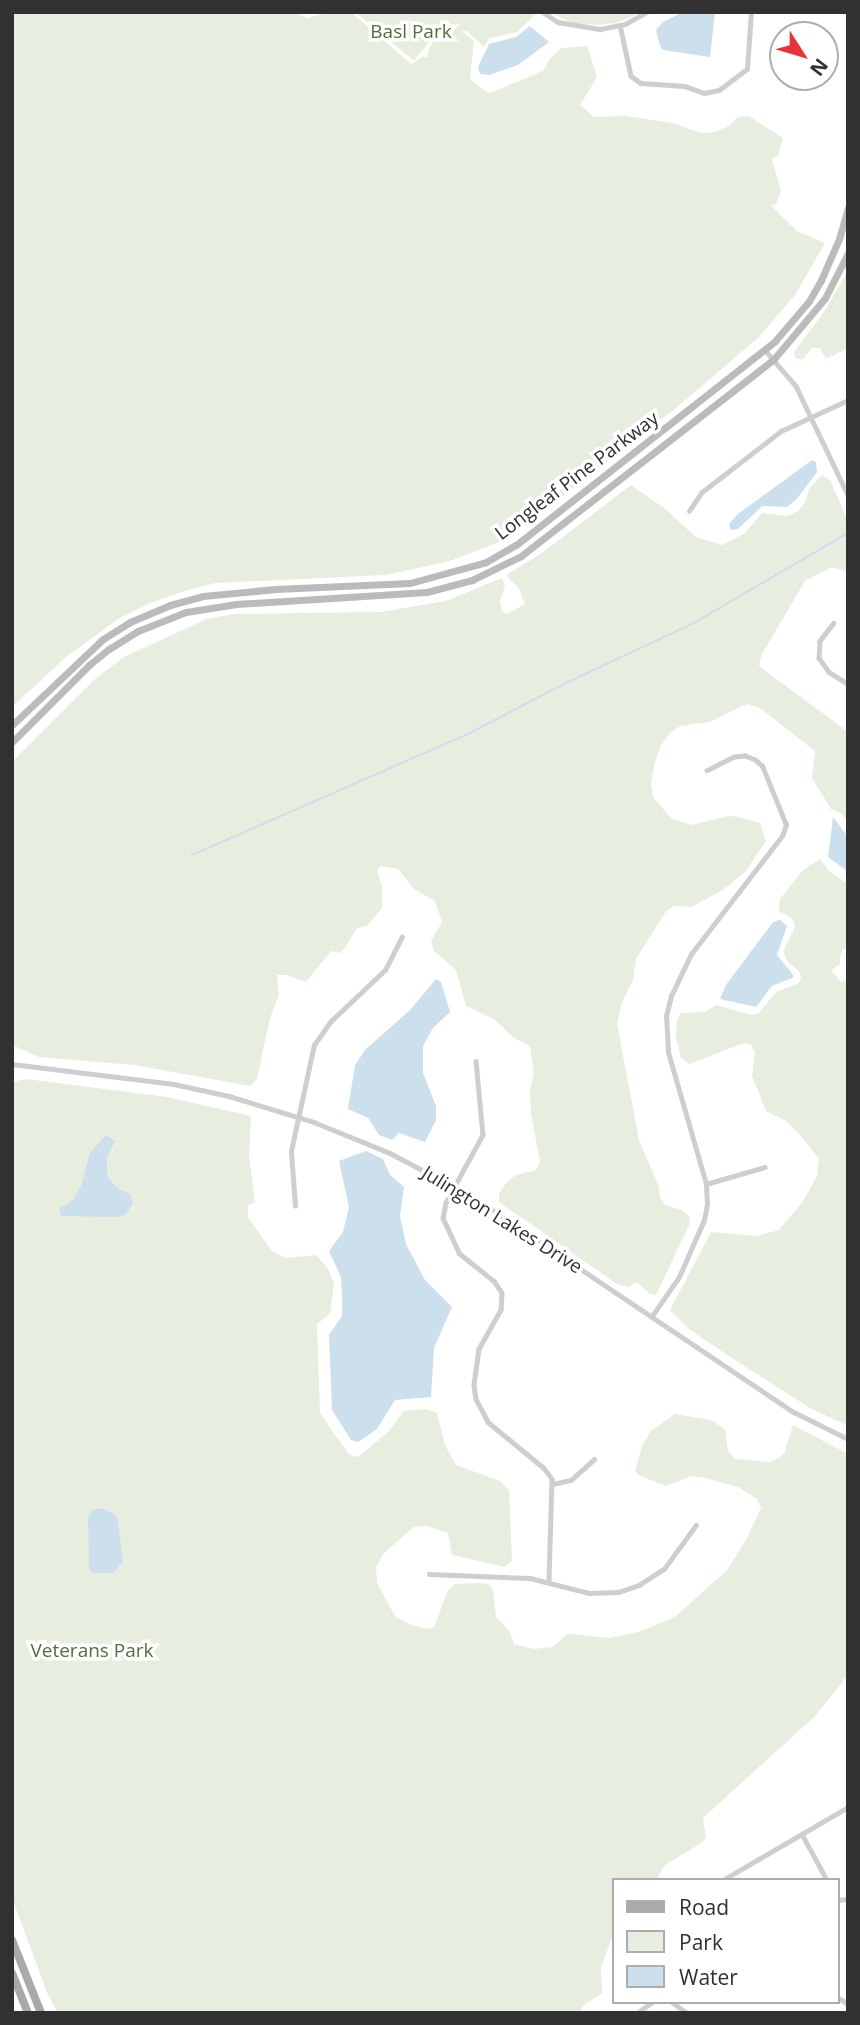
<!DOCTYPE html>
<html>
<head>
<meta charset="utf-8">
<style>
	body { margin:0 }
	#map { position:relative; width:860px; height:2025px; overflow:hidden; background:#fff; font-family:"Open Sans",sans-serif }
	div>[style] { position:absolute }
	[style*='--x'] { left:calc(var(--x)*1px); top:calc(var(--y)*1px); width:calc(var(--w)*1px); rotate:calc(var(--a)*1deg) }
	.green>* { inset:0; background:#e7eedf }
	.water>* { inset:0; background:#ccdfed }
	.stream>* { height:2px; margin:-1px; padding:0 1px; transform-origin:1px; border-radius:1px; background:#ccdfed }
	.minor>* { height:4.5px; margin:-2.25px; padding:0 2.25px; transform-origin:2.25px; border-radius:2.25px; background:#cecece }
	.secondary>* { height:7px; margin:-3.5px; padding:0 3.5px; transform-origin:3.5px; border-radius:3.5px; background:#bbb }
	.primary>* { height:8px; margin:-4px; padding:0 4px; transform-origin:4px; border-radius:4px; background:#a9a9a9 }
	span { translate:-50% -50%; white-space:nowrap; text-align:center; line-height:1.15; -webkit-text-stroke:7px #fff; paint-order:stroke }
	.park-label { font-size:19px; color:#536e3d }
	.street-label { font-size:19px; color:#313131 }
	.frame { position:absolute; inset:0; border:14px solid #313131; pointer-events:none }
	.legend { position:absolute; left:612px; top:1878px; width:228px; height:126px; box-sizing:border-box; background:#fff; border:2px solid #adadad; margin:0; padding:9px 12px; list-style:none; font-size:21px; color:#313131 }
	.legend li { display:flex; align-items:center; gap:14px; height:35px }
	.legend b { width:35px; border:2px solid #adadad }
	.north { position:absolute; left:769px; top:21px; width:70px; height:70px; box-sizing:border-box; background:#fff; border:2px solid #adadad; border-radius:50%; rotate:127deg; font-size:19px; font-weight:700; line-height:28px; text-align:center; color:#313131 }
	.north::after { content:''; display:block; margin:auto; width:24px; height:32px; background:#e7343c; clip-path:polygon(50% 0,100% 100%,50% 72%,0 100%) }
</style>
</head>
<body>
<div id="map">
	<div class="green">
		<div style="clip-path:polygon(12px 12px,291px 12px,308px 18px,330px 12px,351px 12px,411px 64px,424px 56px,427px 58px,430px 46px,444px 29px,457px 28px,446px 21px,414px 61px,355px 12px,538px 12px,517px 32px,490px 38px,484px 47px,468px 32px,461px 30px,474px 41px,470px 79px,479px 87px,490px 93px,543px 71px,549px 60px,561px 48px,587px 46px,597px 77px,580px 105px,594px 117px,626px 116px,672px 123px,701px 133px,715px 132px,729px 126px,738px 117px,749px 116px,783px 138px,778px 156px,772px 159px,781px 191px,776px 204px,771px 206px,797px 231px,825px 243px,795px 295px,759px 337px,676px 408px,509px 538px,450px 561px,386px 575px,216px 583px,191px 589px,150px 603px,118px 619px,66px 657px,12px 707px)"></div>
		<div style="clip-path:polygon(549px 12px,642px 12px,616px 23px,595px 25px,573px 23px)"></div>
		<div style="clip-path:polygon(848px 271px,848px 348px,826px 359px,820px 348px,812px 348px,803px 359px,796px 359px,794px 352px,824px 312px)"></div>
		<div style="clip-path:polygon(822px 475px,830px 480px,848px 521px,848px 572px,832px 567px,805px 581px,762px 654px,759px 666px,848px 732px,848px 822px,842px 814px,831px 809px,812px 778px,815px 751px,760px 708px,747px 704px,709px 722px,680px 726px,671px 732px,661px 745px,655px 762px,651px 784px,653px 797px,671px 818px,691px 825px,729px 816px,739px 817px,760px 823px,766px 841px,745px 872px,723px 890px,691px 907px,675px 906px,666px 911px,636px 959px,633px 980px,622px 1002px,617px 1024px,639px 1140px,659px 1187px,660px 1198px,665px 1205px,681px 1210px,689px 1216px,690px 1223px,656px 1295px,650px 1294px,637px 1282px,628px 1287px,617px 1284px,499px 1202px,499px 1194px,506px 1183px,516px 1175px,536px 1170px,540px 1162px,531px 1114px,530px 1090px,534px 1074px,530px 1046px,513px 1037px,494px 1019px,466px 1006px,456px 970px,434px 951px,431px 941px,442px 922px,435px 901px,414px 889px,398px 869px,380px 866px,377px 871px,382px 886px,382px 908px,367px 926px,357px 928px,344px 949px,339px 953px,331px 951px,306px 982px,287px 975px,277px 975px,279px 995px,270px 1018px,257px 1079px,250px 1086px,134px 1065px,39px 1057px,12px 1045px,12px 762px,94px 680px,124px 657px,207px 619px,234px 614px,381px 612px,446px 601px,502px 578px,505px 586px,500px 601px,502px 611px,507px 614px,525px 604px,519px 589px,506px 575px,542px 553px,631px 485px,664px 508px,696px 537px,722px 545px,745px 533px,762px 513px,787px 516px,798px 511px,806px 501px,809px 489px)"></div>
		<div style="clip-path:polygon(820px 859px,829px 871px,848px 884px,848px 948px,843px 949px,840px 956px,840px 964px,831px 970px,841px 982px,848px 980px,848px 1426px,810px 1408px,738px 1362px,689px 1329px,670px 1310px,711px 1232px,756px 1236px,779px 1230px,802px 1203px,817px 1176px,819px 1159px,801px 1136px,786px 1121px,766px 1111px,752px 1076px,755px 1052px,751px 1045px,744px 1043px,689px 1064px,681px 1058px,676px 1038px,677px 1020px,681px 1013px,705px 1012px,716px 1005px,752px 1015px,759px 1013px,776px 992px,797px 984px,801px 979px,800px 972px,788px 962px,783px 951px,795px 927px,793px 919px,779px 911px,780px 899px,803px 870px)"></div>
		<div style="clip-path:polygon(26px 1079px,167px 1097px,251px 1116px,249px 1155px,255px 1202px,248px 1205px,248px 1217px,272px 1251px,286px 1258px,316px 1255px,327px 1267px,334px 1283px,330px 1314px,317px 1324px,320px 1413px,333px 1432px,349px 1454px,358px 1457px,388px 1432px,404px 1411px,426px 1409px,437px 1413px,445px 1445px,456px 1465px,500px 1481px,509px 1490px,512px 1561px,505px 1567px,452px 1555px,448px 1533px,428px 1526px,414px 1527px,384px 1553px,376px 1567px,377px 1583px,395px 1616px,411px 1625px,428px 1629px,434px 1627px,448px 1590px,455px 1584px,478px 1583px,489px 1584px,493px 1590px,496px 1617px,510px 1632px,514px 1644px,533px 1649px,553px 1647px,566px 1635px,573px 1634px,609px 1638px,639px 1632px,675px 1617px,727px 1570px,747px 1538px,761px 1508px,757px 1499px,738px 1487px,705px 1478px,691px 1476px,666px 1486px,638px 1475px,635px 1470px,643px 1444px,651px 1431px,675px 1414px,711px 1420px,725px 1429px,728px 1451px,735px 1459px,771px 1462px,784px 1454px,793px 1425px,848px 1454px,848px 1675px,815px 1716px,703px 1818px,706px 1836px,704px 1841px,664px 1866px,656px 1880px,613px 1880px,613px 1935px,601px 1967px,602px 1993px,583px 2006px,580px 2013px,58px 2013px,48px 1995px,12px 1898px,12px 1082px)"></div>
	</div>
	<div class="water">
		<div style="clip-path:polygon(683px 12px,715px 12px,710px 57px,663px 50px,660px 46px,656px 30px,663px 22px)"></div>
		<div style="clip-path:polygon(530px 26px,549px 42px,518px 65px,489px 75px,480px 74px,478px 67px,489px 44px,516px 37px)"></div>
		<div style="clip-path:polygon(812px 460px,816px 462px,817px 472px,796px 500px,787px 507px,762px 506px,738px 529px,731px 530px,729px 524px,738px 514px)"></div>
		<div style="clip-path:polygon(833px 817px,848px 837px,848px 872px,828px 857px)"></div>
		<div style="clip-path:polygon(780px 920px,787px 926px,777px 955px,794px 976px,792px 978px,772px 986px,756px 1007px,720px 999px,726px 985px,773px 922px)"></div>
		<div style="clip-path:polygon(436px 979px,441px 982px,450px 1012px,433px 1028px,423px 1046px,423px 1073px,436px 1106px,436px 1120px,425px 1142px,399px 1133px,392px 1140px,379px 1135px,368px 1118px,348px 1109px,355px 1065px,365px 1050px,410px 1010px)"></div>
		<div style="clip-path:polygon(106px 1135px,115px 1141px,107px 1158px,107px 1175px,116px 1187px,131px 1195px,133px 1204px,125px 1215px,118px 1217px,61px 1216px,59px 1209px,73px 1200px,81px 1186px,90px 1153px)"></div>
		<div style="clip-path:polygon(366px 1151px,383px 1159px,390px 1175px,404px 1187px,400px 1216px,406px 1244px,425px 1280px,452px 1307px,434px 1348px,431px 1397px,395px 1400px,377px 1429px,358px 1442px,351px 1440px,332px 1410px,329px 1335px,342px 1316px,342px 1297px,341px 1277px,329px 1251px,343px 1232px,349px 1207px,339px 1161px)"></div>
		<div style="clip-path:polygon(100px 1508px,114px 1513px,118px 1521px,123px 1562px,113px 1573px,93px 1573px,89px 1568px,88px 1517px,93px 1510px)"></div>
	</div>
	<div class="stream">
		<div style="--x:192;--y:855;--w:299;--a:-23.7"></div>
		<div style="--x:466;--y:735;--w:115;--a:-27.5"></div>
		<div style="--x:568;--y:682;--w:137;--a:-25.1"></div>
		<div style="--x:692;--y:624;--w:181;--a:-30.3"></div>
	</div>
	<div class="minor">
		<div style="--x:543;--y:12;--w:18;--a:34"></div>
		<div style="--x:558;--y:22;--w:43;--a:9.5"></div>
		<div style="--x:600;--y:29;--w:25;--a:-11"></div>
		<div style="--x:625;--y:24;--w:25;--a:-29"></div>
		<div style="--x:620;--y:25;--w:52;--a:77.8"></div>
		<div style="--x:631;--y:76;--w:12;--a:35"></div>
		<div style="--x:641;--y:83;--w:43;--a:4"></div>
		<div style="--x:684;--y:86;--w:21;--a:19"></div>
		<div style="--x:704;--y:93;--w:15;--a:-11"></div>
		<div style="--x:719;--y:90;--w:35;--a:-37"></div>
		<div style="--x:747;--y:69;--w:57;--a:-86"></div>
		<div style="--x:765;--y:350;--w:48;--a:49.3"></div>
		<div style="--x:796;--y:386;--w:121;--a:64.5"></div>
		<div style="--x:689;--y:511;--w:23;--a:-56"></div>
		<div style="--x:702;--y:492;--w:100;--a:-37.7"></div>
		<div style="--x:781;--y:431;--w:74;--a:-24.8"></div>
		<div style="--x:834;--y:623;--w:23;--a:128"></div>
		<div style="--x:820;--y:641;--w:17;--a:93"></div>
		<div style="--x:819;--y:658;--w:17;--a:54"></div>
		<div style="--x:829;--y:672;--w:22;--a:32"></div>
		<div style="--x:476;--y:1061;--w:74;--a:84.6"></div>
		<div style="--x:483;--y:1135;--w:77;--a:118.6"></div>
		<div style="--x:446;--y:1203;--w:15;--a:101"></div>
		<div style="--x:443;--y:1218;--w:38;--a:65"></div>
		<div style="--x:459;--y:1253;--w:45;--a:38.7"></div>
		<div style="--x:494;--y:1281;--w:14;--a:56"></div>
		<div style="--x:502;--y:1293;--w:17;--a:93"></div>
		<div style="--x:501;--y:1310;--w:45;--a:119.4"></div>
		<div style="--x:479;--y:1349;--w:36;--a:98"></div>
		<div style="--x:474;--y:1385;--w:14;--a:82"></div>
		<div style="--x:476;--y:1399;--w:26;--a:62"></div>
		<div style="--x:488;--y:1422;--w:72;--a:39.4"></div>
		<div style="--x:544;--y:1468;--w:14;--a:54"></div>
		<div style="--x:552;--y:1479;--w:103;--a:91.7"></div>
		<div style="--x:12;--y:1064;--w:163;--a:7"></div>
		<div style="--x:174;--y:1084;--w:56;--a:12.3"></div>
		<div style="--x:229;--y:1096;--w:89;--a:17"></div>
		<div style="--x:314;--y:1122;--w:82;--a:22.2"></div>
		<div style="--x:390;--y:1153;--w:93;--a:27.7"></div>
		<div style="--x:472;--y:1196;--w:388;--a:33.9"></div>
		<div style="--x:794;--y:1412;--w:60;--a:26.6"></div>
		<div style="--x:706;--y:1184;--w:61;--a:-16.1"></div>
		<div style="--x:295;--y:1206;--w:55;--a:-94.2"></div>
		<div style="--x:291;--y:1151;--w:108;--a:-77.8"></div>
		<div style="--x:314;--y:1045;--w:29;--a:-55"></div>
		<div style="--x:331;--y:1021;--w:74;--a:-43.4"></div>
		<div style="--x:385;--y:970;--w:37;--a:-63"></div>
		<div style="--x:652;--y:1316;--w:47;--a:-55.3"></div>
		<div style="--x:679;--y:1277;--w:62;--a:-66.3"></div>
		<div style="--x:704;--y:1220;--w:16;--a:-79"></div>
		<div style="--x:707;--y:1204;--w:20;--a:-93"></div>
		<div style="--x:706;--y:1184;--w:137;--a:-106.1"></div>
		<div style="--x:668;--y:1052;--w:36;--a:-93"></div>
		<div style="--x:666;--y:1016;--w:21;--a:-76"></div>
		<div style="--x:671;--y:996;--w:47;--a:-64.5"></div>
		<div style="--x:691;--y:954;--w:149;--a:-52.4"></div>
		<div style="--x:782;--y:836;--w:12;--a:-70"></div>
		<div style="--x:786;--y:825;--w:64;--a:-112.1"></div>
		<div style="--x:762;--y:766;--w:9;--a:-139"></div>
		<div style="--x:755;--y:760;--w:11;--a:-158"></div>
		<div style="--x:745;--y:756;--w:11;--a:175"></div>
		<div style="--x:734;--y:757;--w:30;--a:153"></div>
		<div style="--x:553;--y:1484;--w:18;--a:-13"></div>
		<div style="--x:571;--y:1480;--w:31;--a:-42"></div>
		<div style="--x:429;--y:1574;--w:101;--a:2.3"></div>
		<div style="--x:530;--y:1578;--w:61;--a:14.3"></div>
		<div style="--x:589;--y:1593;--w:30;--a:-2"></div>
		<div style="--x:619;--y:1592;--w:21;--a:-19"></div>
		<div style="--x:639;--y:1585;--w:30;--a:-33"></div>
		<div style="--x:664;--y:1569;--w:54;--a:-54"></div>
		<div style="--x:802;--y:1834;--w:52;--a:61.5"></div>
		<div style="--x:723;--y:1880;--w:145;--a:-30.3"></div>
		<div style="--x:837;--y:1900;--w:11;--a:-5"></div>
		<div style="--x:837;--y:1997;--w:13;--a:32"></div>
		<div style="--x:672;--y:2002;--w:19;--a:36"></div>
		<div style="--x:637;--y:2013;--w:19;--a:-36"></div>
	</div>
	<div class="secondary">
		<div style="--x:12;--y:725;--w:125;--a:-43.4"></div>
		<div style="--x:103;--y:639;--w:32;--a:-32"></div>
		<div style="--x:130;--y:622;--w:43;--a:-23"></div>
		<div style="--x:170;--y:605;--w:34;--a:-15"></div>
		<div style="--x:203;--y:596;--w:73;--a:-5.5"></div>
		<div style="--x:276;--y:589;--w:134;--a:-2.6"></div>
		<div style="--x:410;--y:583;--w:79;--a:-15.4"></div>
		<div style="--x:486;--y:562;--w:34;--a:-30"></div>
		<div style="--x:516;--y:545;--w:330;--a:-38.2"></div>
		<div style="--x:775;--y:341;--w:52;--a:-49.6"></div>
		<div style="--x:809;--y:301;--w:24;--a:-60"></div>
		<div style="--x:821;--y:280;--w:45;--a:-66.3"></div>
		<div style="--x:839;--y:239;--w:33;--a:-74"></div>
		<div style="--x:12;--y:742;--w:109;--a:-45"></div>
		<div style="--x:89;--y:665;--w:26;--a:-39"></div>
		<div style="--x:109;--y:649;--w:34;--a:-32"></div>
		<div style="--x:138;--y:631;--w:52;--a:-21.6"></div>
		<div style="--x:186;--y:612;--w:51;--a:-9.1"></div>
		<div style="--x:236;--y:604;--w:191;--a:-3.6"></div>
		<div style="--x:427;--y:592;--w:47;--a:-14.9"></div>
		<div style="--x:472;--y:580;--w:55;--a:-26.1"></div>
		<div style="--x:521;--y:556;--w:319;--a:-37.9"></div>
		<div style="--x:773;--y:360;--w:81;--a:-50"></div>
		<div style="--x:825;--y:298;--w:51;--a:-62.9"></div>
	</div>
	<div class="primary">
		<div style="--x:12;--y:1940;--w:79;--a:68.3"></div>
		<div style="--x:12;--y:1973;--w:43;--a:68.2"></div>
	</div>
	<div class="park-label">
		<span style="left:411px;top:32px">Basl Park</span>
		<span style="left:92px;top:1651px">Veterans Park</span>
	</div>
	<div class="street-label">
		<span style="left:577px;top:476px;rotate:-37deg">Longleaf Pine Parkway</span>
		<span style="left:502px;top:1220px;rotate:32deg">Julington Lakes Drive</span>
	</div>
	<div class="frame"></div>
	<ul class="legend">
	<li><b style="height:9px;background:#a9a9a9"></b>Road</li>
	<li><b style="height:19px;background:#e7eedf"></b>Park</li>
	<li><b style="height:19px;background:#ccdfed"></b>Water</li>
	</ul>
	<div class="north">N</div>
</div>
</body>
</html>
